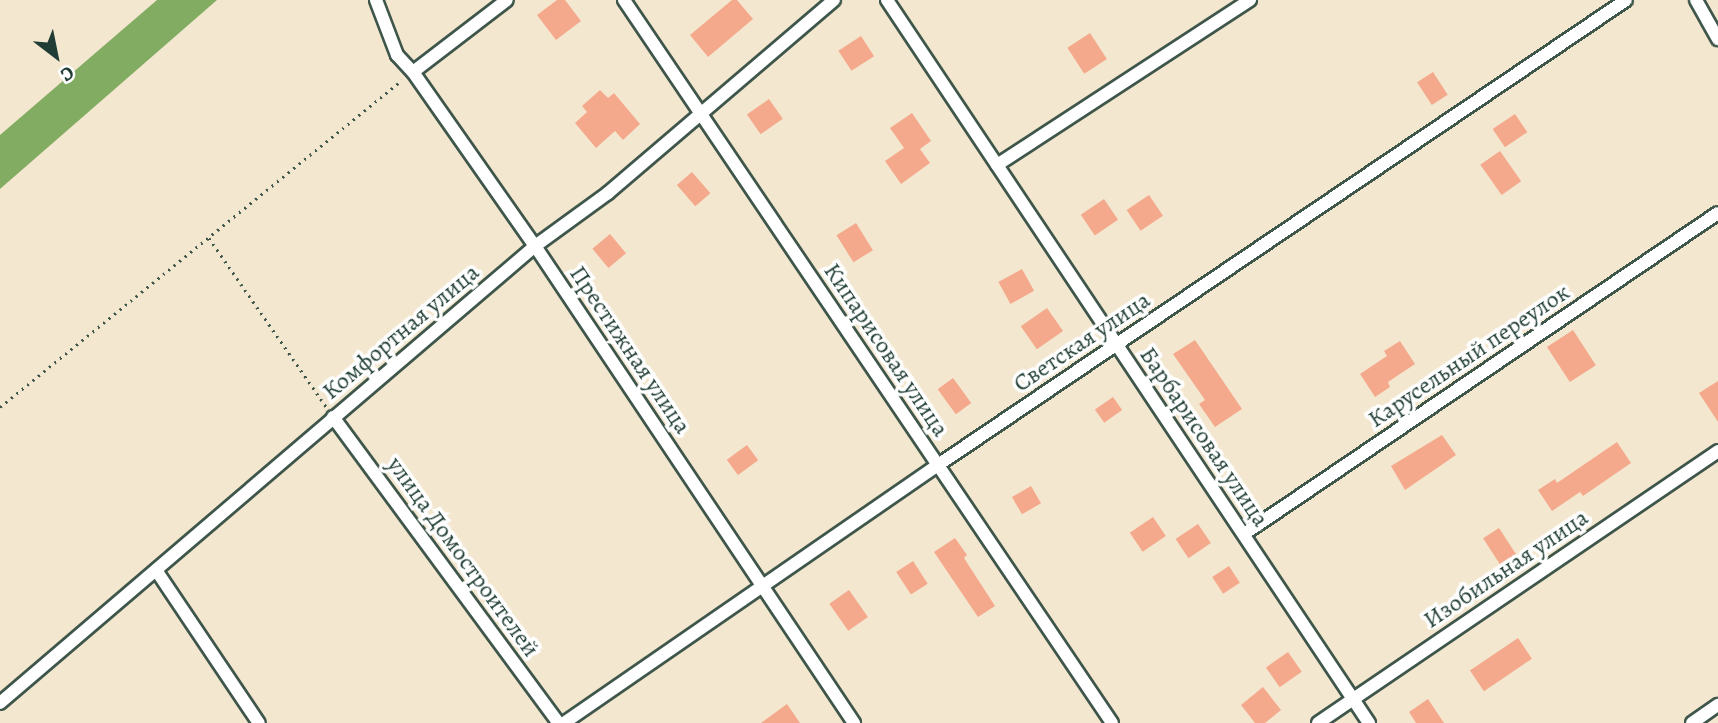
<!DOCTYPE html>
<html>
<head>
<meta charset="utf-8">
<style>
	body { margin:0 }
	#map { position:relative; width:1718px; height:723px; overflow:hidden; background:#f3e7cf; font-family:Alegreya,serif }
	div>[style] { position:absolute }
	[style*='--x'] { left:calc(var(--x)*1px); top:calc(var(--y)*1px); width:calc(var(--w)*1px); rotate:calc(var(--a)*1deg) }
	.forest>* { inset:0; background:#83ac63 }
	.building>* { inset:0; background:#f5a98c; transform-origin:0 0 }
	.path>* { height:2.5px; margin-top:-1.25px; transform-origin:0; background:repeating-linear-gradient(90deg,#3f564b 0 2px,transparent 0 7px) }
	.roads { filter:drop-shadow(2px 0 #3f564b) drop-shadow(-2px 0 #3f564b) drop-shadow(0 2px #3f564b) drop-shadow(0 -2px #3f564b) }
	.minor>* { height:12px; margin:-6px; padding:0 6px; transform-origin:6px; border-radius:6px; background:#fff }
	span { translate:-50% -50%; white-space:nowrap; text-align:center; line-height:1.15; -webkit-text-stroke:7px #fff; paint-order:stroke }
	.street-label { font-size:24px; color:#1f3d34 }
	.north { position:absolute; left:21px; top:21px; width:70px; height:70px; -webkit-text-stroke:5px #fff; paint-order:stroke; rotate:148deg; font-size:19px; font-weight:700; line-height:28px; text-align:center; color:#1f3d34 }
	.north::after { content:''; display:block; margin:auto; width:24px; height:32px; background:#1f3d34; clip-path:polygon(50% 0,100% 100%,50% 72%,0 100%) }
</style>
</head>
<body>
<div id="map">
	<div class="forest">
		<div style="clip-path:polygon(157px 0,217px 0,0 189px,0 135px)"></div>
	</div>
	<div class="building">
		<div style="clip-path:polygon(557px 0,565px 0,581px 21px,556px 40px,537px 15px)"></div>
		<div style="clip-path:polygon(732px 0,737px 0,753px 19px,708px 57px,690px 35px)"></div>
		<div style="left:1090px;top:33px;width:31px;height:27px;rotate:57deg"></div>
		<div style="left:861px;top:36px;width:24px;height:27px;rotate:57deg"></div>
		<div style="left:1433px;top:72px;width:27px;height:19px;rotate:57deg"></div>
		<div style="clip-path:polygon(600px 90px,608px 98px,614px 93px,640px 124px,623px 140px,615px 131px,596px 148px,575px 123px,587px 112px,582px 106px)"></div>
		<div style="left:769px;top:99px;width:24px;height:27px;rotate:55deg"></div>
		<div style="clip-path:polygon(912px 113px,931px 141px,920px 149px,930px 163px,901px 184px,885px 161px,904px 148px,890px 128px)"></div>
		<div style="left:1515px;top:114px;width:22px;height:27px;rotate:56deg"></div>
		<div style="left:1500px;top:151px;width:37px;height:24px;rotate:55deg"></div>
		<div style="left:692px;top:172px;width:28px;height:20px;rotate:49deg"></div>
		<div style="left:1149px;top:195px;width:25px;height:27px;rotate:56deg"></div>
		<div style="left:1104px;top:199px;width:25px;height:28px;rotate:56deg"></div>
		<div style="left:856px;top:223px;width:32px;height:23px;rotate:58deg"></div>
		<div style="left:610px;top:234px;width:25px;height:23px;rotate:50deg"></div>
		<div style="left:1022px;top:269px;width:25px;height:27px;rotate:61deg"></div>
		<div style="left:1047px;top:308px;width:28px;height:32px;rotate:55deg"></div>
		<div style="left:1573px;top:330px;width:42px;height:31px;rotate:57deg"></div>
		<div style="clip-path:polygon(1195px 340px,1242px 409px,1215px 427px,1199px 404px,1205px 400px,1173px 354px)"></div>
		<div style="clip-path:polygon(1400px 341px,1415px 364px,1388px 382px,1390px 387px,1375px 397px,1360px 374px,1387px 356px,1384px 351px)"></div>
		<div style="left:953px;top:378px;width:31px;height:19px;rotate:54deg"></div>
		<div style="clip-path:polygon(1718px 381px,1718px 422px,1699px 393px)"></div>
		<div style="left:1113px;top:397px;width:16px;height:22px;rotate:55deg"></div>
		<div style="clip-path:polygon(1442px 435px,1456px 455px,1405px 490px,1391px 466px)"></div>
		<div style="clip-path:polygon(1617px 442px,1631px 463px,1583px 496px,1580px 492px,1552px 511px,1538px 490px,1555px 479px,1557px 483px)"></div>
		<div style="left:747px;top:445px;width:19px;height:25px;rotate:54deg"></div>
		<div style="left:1031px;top:486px;width:20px;height:22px;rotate:60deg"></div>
		<div style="left:1153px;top:517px;width:23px;height:28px;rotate:56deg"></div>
		<div style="left:1198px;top:524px;width:23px;height:27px;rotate:56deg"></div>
		<div style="left:1499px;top:528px;width:31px;height:19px;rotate:57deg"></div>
		<div style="clip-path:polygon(955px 538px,967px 555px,964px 558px,995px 606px,978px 617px,934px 552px)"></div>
		<div style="left:913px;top:561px;width:27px;height:20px;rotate:57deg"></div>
		<div style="left:1229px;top:566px;width:20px;height:20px;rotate:57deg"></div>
		<div style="left:849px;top:590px;width:33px;height:24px;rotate:55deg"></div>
		<div style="left:1518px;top:638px;width:25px;height:58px;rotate:56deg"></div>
		<div style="left:1288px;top:652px;width:24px;height:27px;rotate:55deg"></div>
		<div style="clip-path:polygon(1263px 687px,1281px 710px,1265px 723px,1255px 723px,1241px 705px)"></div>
		<div style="clip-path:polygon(1428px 699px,1444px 723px,1416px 723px,1409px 712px)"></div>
		<div style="clip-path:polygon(787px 704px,800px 723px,761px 723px)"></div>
	</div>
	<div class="path">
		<div style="--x:209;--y:238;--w:207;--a:55.2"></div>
		<div style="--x:0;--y:407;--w:518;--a:-39.13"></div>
	</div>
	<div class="roads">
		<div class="minor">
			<div style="--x:376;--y:0;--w:59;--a:69.1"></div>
			<div style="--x:397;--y:55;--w:23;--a:47"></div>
			<div style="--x:413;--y:72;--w:213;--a:55"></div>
			<div style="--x:535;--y:246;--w:574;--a:56.23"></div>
			<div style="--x:624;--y:0;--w:872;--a:55.98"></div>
			<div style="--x:887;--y:0;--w:869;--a:56.31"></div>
			<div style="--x:1696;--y:0;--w:45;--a:60.6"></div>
			<div style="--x:413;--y:72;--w:118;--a:-37.5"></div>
			<div style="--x:997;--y:165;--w:302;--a:-33.1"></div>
			<div style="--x:333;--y:417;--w:380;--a:53.6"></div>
			<div style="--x:1244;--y:534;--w:572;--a:-34.11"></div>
			<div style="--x:156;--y:570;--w:184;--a:56.1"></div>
			<div style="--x:0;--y:703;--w:704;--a:-40.5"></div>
			<div style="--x:535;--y:246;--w:90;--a:-36"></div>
			<div style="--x:608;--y:193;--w:297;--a:-40.5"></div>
			<div style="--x:564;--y:723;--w:454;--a:-34.6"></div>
			<div style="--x:938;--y:465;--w:830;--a:-34.05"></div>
			<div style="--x:1318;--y:723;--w:484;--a:-34.2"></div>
			<div style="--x:1692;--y:723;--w:32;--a:-35"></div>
		</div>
	</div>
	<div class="street-label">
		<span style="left:401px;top:332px;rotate:-40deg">Комфортная улица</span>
		<span style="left:1082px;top:342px;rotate:-34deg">Светская улица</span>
		<span style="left:630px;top:350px;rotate:56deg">Престижная улица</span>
		<span style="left:886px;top:350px;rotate:56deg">Кипарисовая улица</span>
		<span style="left:1469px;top:356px;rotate:-34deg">Карусельный переулок</span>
		<span style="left:1204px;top:437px;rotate:56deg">Барбарисовая улица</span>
		<span style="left:463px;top:557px;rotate:54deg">улица Домостроителей</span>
		<span style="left:1506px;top:569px;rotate:-34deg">Изобильная улица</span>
	</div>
	<div class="north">С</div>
</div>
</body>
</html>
